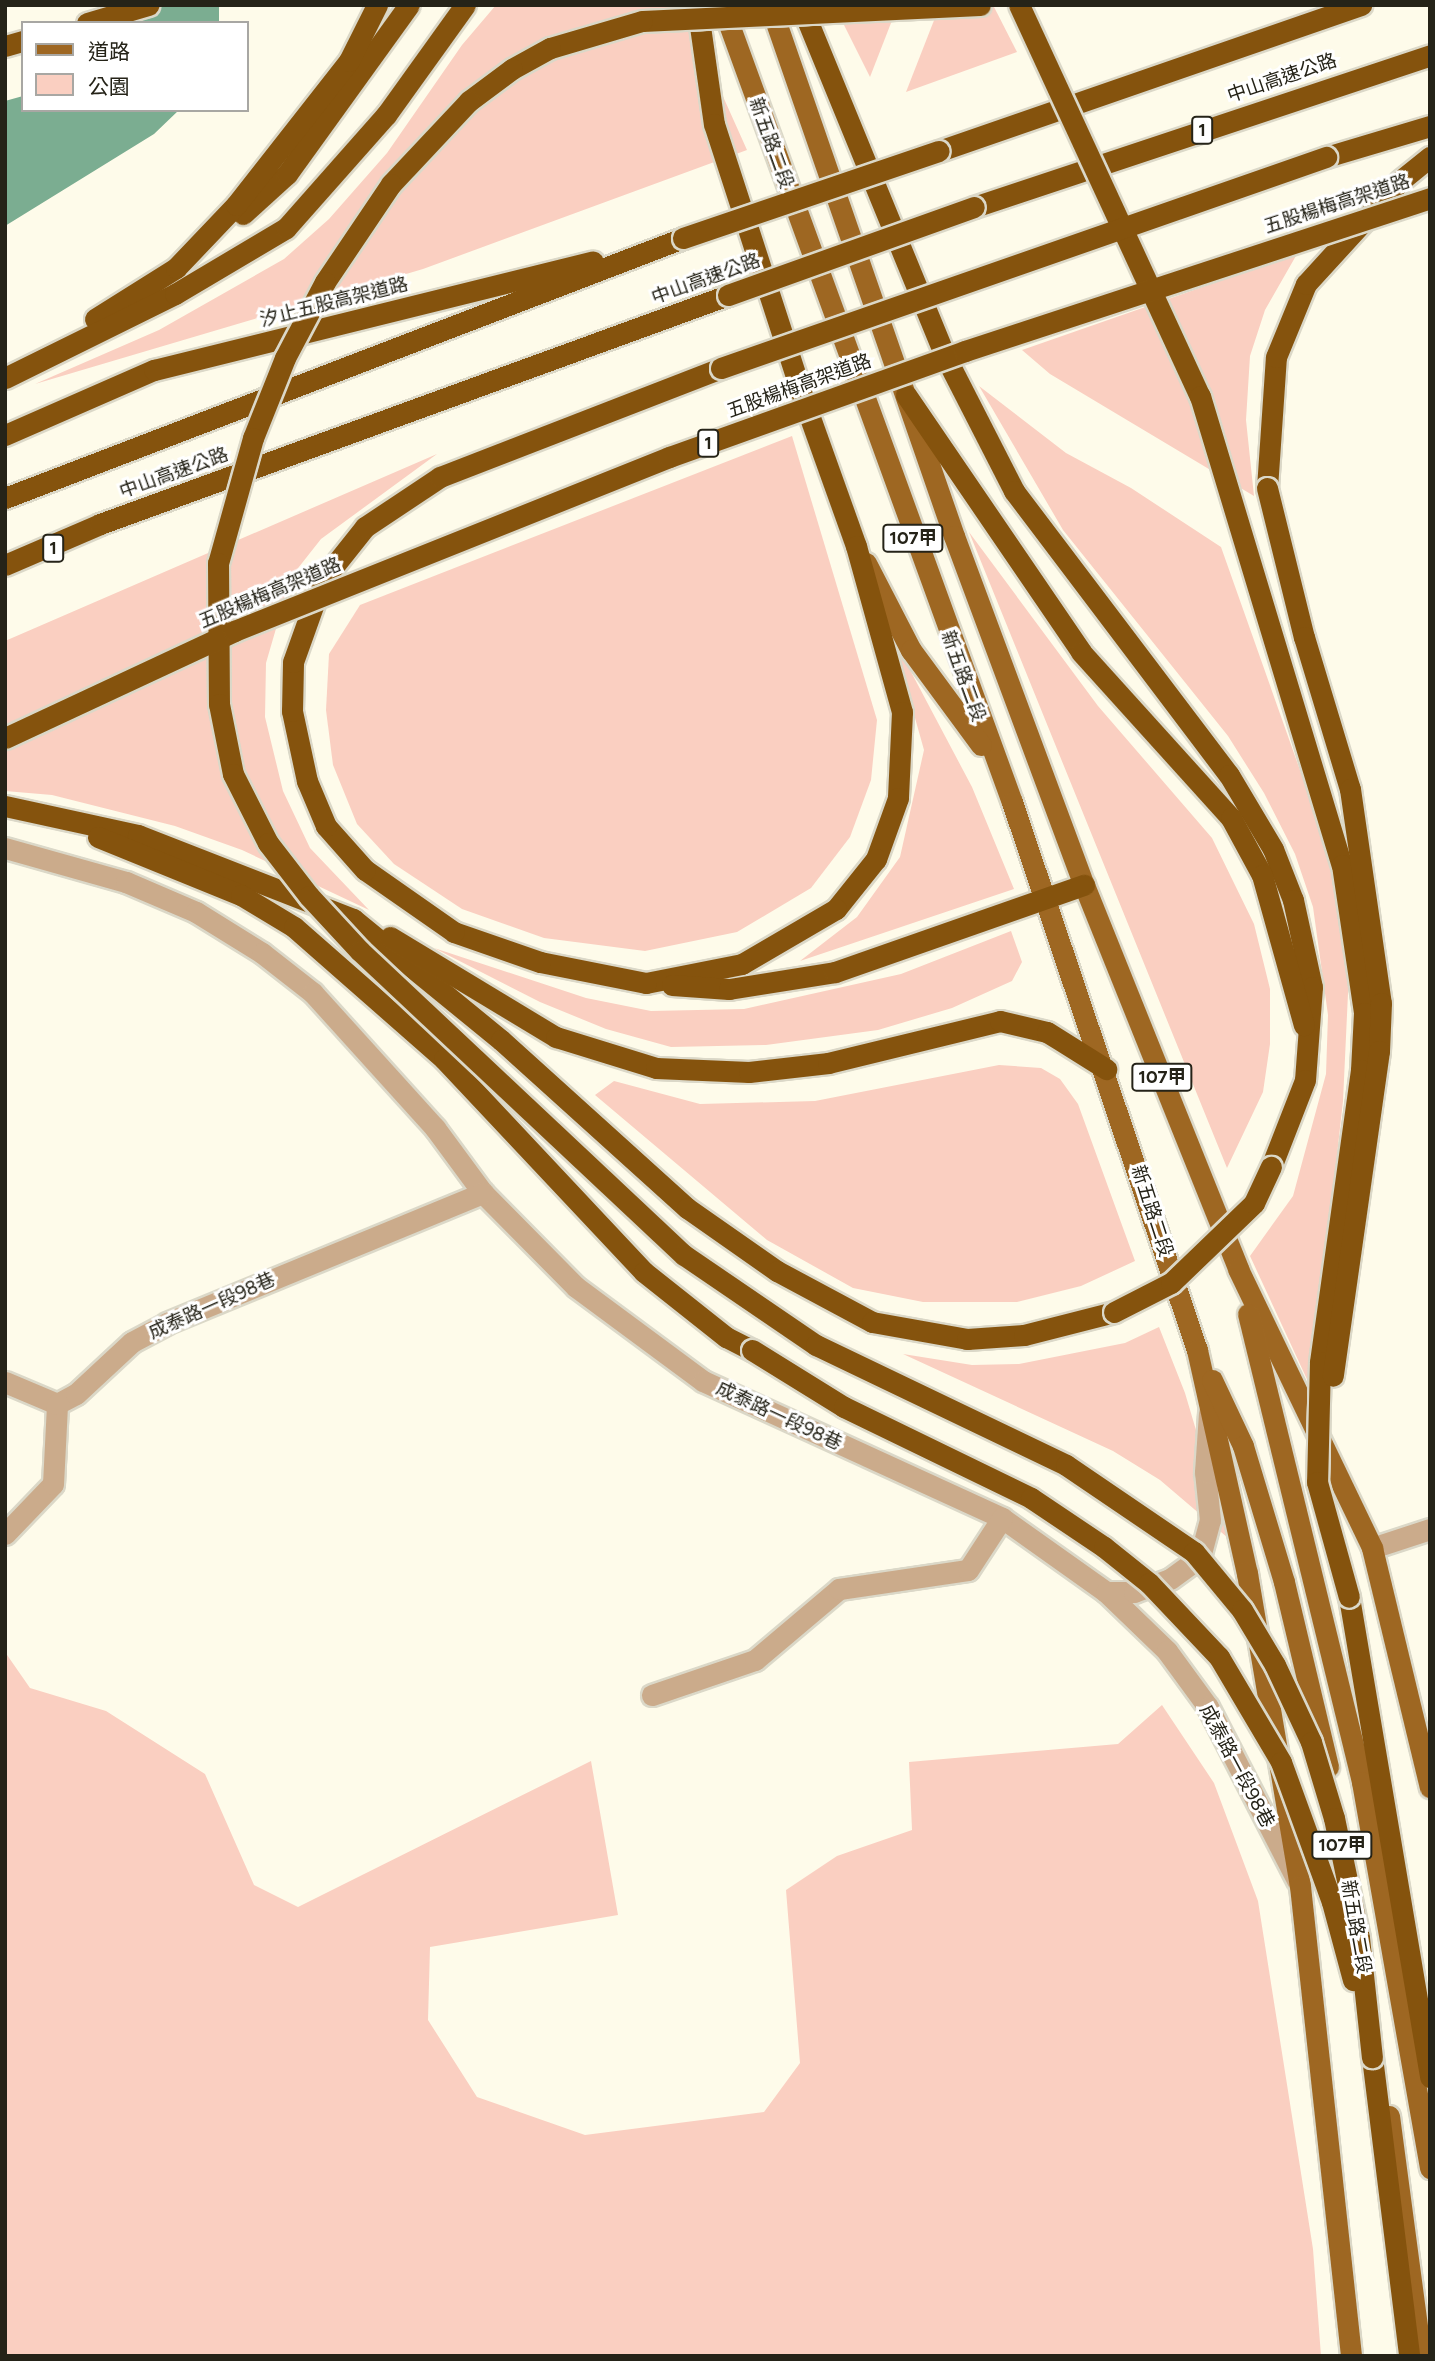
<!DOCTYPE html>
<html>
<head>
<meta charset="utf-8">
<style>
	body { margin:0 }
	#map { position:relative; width:1435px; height:2361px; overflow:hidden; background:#fefbea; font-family:Figtree,"Noto Sans TC",sans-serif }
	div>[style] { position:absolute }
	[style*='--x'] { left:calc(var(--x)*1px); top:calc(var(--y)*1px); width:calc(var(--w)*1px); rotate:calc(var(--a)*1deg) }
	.green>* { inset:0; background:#facfc1 }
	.water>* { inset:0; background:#7bad91; transform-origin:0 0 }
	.roads { filter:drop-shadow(2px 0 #dbd8c8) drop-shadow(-2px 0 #dbd8c8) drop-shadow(0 2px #dbd8c8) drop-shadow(0 -2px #dbd8c8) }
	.minor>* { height:21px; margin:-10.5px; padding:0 10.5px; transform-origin:10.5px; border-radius:10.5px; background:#cbab8b }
	.major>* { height:21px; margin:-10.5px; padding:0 10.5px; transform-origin:10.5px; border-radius:10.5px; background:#9e6722 }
	.highway>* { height:21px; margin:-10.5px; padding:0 10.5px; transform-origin:10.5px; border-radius:10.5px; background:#85530d }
	.bridges { filter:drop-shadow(2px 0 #dbd8c8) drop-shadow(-2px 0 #dbd8c8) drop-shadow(0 2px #dbd8c8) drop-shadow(0 -2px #dbd8c8) }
	.highway-bridge>* { height:21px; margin:-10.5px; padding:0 10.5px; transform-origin:10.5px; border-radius:10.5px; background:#85530d }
	span { translate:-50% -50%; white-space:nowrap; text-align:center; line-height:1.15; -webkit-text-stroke:6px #fff; paint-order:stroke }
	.shield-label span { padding:2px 5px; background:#fff; border:2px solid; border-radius:5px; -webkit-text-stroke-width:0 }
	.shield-label { font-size:18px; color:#252318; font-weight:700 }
	.street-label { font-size:19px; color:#252318 }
	.frame { position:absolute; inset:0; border:7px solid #252318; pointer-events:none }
	.legend { position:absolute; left:21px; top:21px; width:228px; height:91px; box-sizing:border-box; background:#fff; border:2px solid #a8a7a3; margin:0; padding:9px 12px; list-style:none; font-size:21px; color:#252318 }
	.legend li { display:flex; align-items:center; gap:14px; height:35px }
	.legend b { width:35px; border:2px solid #a8a7a3 }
</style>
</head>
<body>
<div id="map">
	<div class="green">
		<div style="clip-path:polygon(496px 5px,682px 5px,747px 150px,423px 269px,35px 384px,159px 330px,284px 259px,329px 219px,387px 153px,462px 45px)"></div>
		<div style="clip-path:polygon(834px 5px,898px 5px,870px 77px)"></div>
		<div style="clip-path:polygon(940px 5px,993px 5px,1017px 52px,906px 92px)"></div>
		<div style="clip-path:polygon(1297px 254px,1265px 310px,1250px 356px,1246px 420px,1254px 496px,1050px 374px,1022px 350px)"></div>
		<div style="clip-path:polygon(979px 386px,1066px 453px,1131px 488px,1221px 547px,1318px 821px,1336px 884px,1349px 972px,1343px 1101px,1311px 1388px,1250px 1256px,1293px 1196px,1326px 1074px,1328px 1015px,1313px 907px,1295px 854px,1264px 793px,1228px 736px,1063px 530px)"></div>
		<div style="clip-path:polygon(792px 436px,877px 720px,871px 780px,850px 837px,811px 888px,737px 932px,645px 951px,544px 938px,462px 909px,394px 864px,357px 824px,333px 765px,326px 710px,329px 654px,360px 605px)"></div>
		<div style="clip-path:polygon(437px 454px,321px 539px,291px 577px,266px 663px,265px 717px,283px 791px,310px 848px,369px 910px,242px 850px,175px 826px,52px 795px,5px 791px,5px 641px)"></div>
		<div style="clip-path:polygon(969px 532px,1098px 706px,1212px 838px,1254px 924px,1270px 989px,1270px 1044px,1263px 1092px,1227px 1168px)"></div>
		<div style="clip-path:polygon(892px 636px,972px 787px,1014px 889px,800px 961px,857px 917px,900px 857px,924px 750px)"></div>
		<div style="clip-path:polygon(1011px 931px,1022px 962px,1012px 981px,952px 1008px,878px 1030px,766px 1045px,671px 1047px,606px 1029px,540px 1002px,434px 948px,586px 998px,651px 1011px,744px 1009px,901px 974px)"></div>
		<div style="clip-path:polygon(999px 1065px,1041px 1068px,1060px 1079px,1078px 1104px,1135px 1261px,1081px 1286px,1017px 1302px,923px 1302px,853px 1288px,767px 1240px,595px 1095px,614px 1081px,700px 1104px,815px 1101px)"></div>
		<div style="clip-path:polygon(1159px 1327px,1185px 1393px,1228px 1538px,1160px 1480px,1113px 1451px,903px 1354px,972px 1365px,1019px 1364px,1125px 1343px)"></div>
		<div style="clip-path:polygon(5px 1652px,30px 1688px,106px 1711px,205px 1774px,254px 1885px,298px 1907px,591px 1761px,618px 1915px,430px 1947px,428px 2020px,477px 2097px,585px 2135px,764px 2112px,800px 2063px,786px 1890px,837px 1856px,912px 1830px,909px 1762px,1118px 1744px,1162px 1705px,1214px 1783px,1258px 1901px,1313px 2249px,1321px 2356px,5px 2356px)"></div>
	</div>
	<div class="water">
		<div style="left:121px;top:5px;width:98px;height:20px"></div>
		<div style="clip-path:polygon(23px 96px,23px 110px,179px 110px,154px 134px,5px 226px,5px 101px)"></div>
	</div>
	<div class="roads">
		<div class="minor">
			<div style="--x:5;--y:848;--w:126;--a:15.7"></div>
			<div style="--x:126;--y:882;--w:76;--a:23.2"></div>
			<div style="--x:196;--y:912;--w:78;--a:31.8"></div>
			<div style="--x:262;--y:953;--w:65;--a:38.1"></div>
			<div style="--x:313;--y:993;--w:182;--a:47.9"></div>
			<div style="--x:435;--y:1128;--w:81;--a:53.6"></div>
			<div style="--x:483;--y:1193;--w:132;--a:45.3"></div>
			<div style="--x:576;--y:1287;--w:158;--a:36.5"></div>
			<div style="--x:703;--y:1381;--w:329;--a:24.6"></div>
			<div style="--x:1002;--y:1518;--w:128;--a:35.4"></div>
			<div style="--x:1106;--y:1592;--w:85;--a:44"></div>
			<div style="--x:1167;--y:1651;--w:69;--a:53.8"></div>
			<div style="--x:1208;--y:1707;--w:195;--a:62.8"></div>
			<div style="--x:5;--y:1382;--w:56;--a:22.9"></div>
			<div style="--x:5;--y:1534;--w:69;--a:-46.2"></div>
			<div style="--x:53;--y:1484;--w:80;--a:-87.1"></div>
			<div style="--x:57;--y:1404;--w:21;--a:-28"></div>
			<div style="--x:76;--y:1394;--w:76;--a:-42.9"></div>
			<div style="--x:132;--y:1342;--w:40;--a:-28"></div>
			<div style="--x:167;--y:1323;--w:342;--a:-22.4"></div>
			<div style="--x:1372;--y:1548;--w:61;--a:-18.1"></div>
			<div style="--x:1106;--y:1592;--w:28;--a:0"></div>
			<div style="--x:1134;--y:1592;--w:38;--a:-20"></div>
			<div style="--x:1170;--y:1579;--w:37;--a:-36"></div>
			<div style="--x:1200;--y:1557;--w:38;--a:-75"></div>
			<div style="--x:1210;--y:1520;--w:48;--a:-95.9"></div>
			<div style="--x:1205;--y:1472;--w:59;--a:-86.1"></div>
			<div style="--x:652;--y:1695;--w:109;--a:-18.8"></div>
			<div style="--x:755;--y:1660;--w:110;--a:-40.2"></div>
			<div style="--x:839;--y:1589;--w:130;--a:-8.4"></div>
			<div style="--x:968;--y:1570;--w:62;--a:-56.8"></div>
		</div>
		<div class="major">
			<div style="--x:722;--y:5;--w:848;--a:70.01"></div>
			<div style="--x:1012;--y:802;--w:578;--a:71.35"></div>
			<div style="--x:1197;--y:1350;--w:229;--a:77.4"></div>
			<div style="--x:1247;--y:1573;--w:317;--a:80.4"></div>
			<div style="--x:1300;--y:1886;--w:473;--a:83.8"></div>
			<div style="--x:770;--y:5;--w:562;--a:70.89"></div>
			<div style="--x:954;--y:536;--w:372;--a:69.6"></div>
			<div style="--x:1084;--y:885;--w:414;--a:68.1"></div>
			<div style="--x:1238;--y:1269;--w:310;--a:64.3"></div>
			<div style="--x:1372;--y:1548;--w:246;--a:76.4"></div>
			<div style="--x:866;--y:563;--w:98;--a:62.7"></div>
			<div style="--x:911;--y:650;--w:118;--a:53.6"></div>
			<div style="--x:1248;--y:1314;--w:482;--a:76.3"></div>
			<div style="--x:1362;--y:1782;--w:392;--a:80"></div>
			<div style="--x:1212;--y:1380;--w:73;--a:64.8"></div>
			<div style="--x:1243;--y:1446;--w:142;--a:73.2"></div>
			<div style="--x:1284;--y:1582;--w:190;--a:76.6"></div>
			<div style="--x:1389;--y:2116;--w:242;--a:82.4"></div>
		</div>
		<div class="highway">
			<div style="--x:697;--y:5;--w:120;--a:81.9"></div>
			<div style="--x:714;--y:124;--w:288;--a:72"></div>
			<div style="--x:803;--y:398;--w:157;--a:70.3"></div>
			<div style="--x:856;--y:546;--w:172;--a:74.5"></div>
			<div style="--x:902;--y:712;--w:86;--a:92.7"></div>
			<div style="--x:898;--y:798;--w:65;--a:109.8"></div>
			<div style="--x:876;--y:859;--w:64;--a:128.7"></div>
			<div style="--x:836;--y:909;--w:109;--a:149.7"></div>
			<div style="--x:742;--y:964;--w:98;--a:168.8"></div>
			<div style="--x:646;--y:983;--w:108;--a:-168.8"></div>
			<div style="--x:540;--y:962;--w:91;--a:-160.8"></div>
			<div style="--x:454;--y:932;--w:108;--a:-145.1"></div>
			<div style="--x:365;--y:870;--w:59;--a:-131.6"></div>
			<div style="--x:326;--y:826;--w:49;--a:-112.9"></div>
			<div style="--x:307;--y:781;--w:72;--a:-102.1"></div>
			<div style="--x:292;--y:711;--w:49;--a:-88.8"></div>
			<div style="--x:293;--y:662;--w:86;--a:-70.3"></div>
			<div style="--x:322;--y:581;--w:69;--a:-51.5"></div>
			<div style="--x:365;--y:527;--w:90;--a:-33.7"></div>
			<div style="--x:440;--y:477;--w:301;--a:-21.2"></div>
			<div style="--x:801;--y:5;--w:377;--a:67.7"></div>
			<div style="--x:944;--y:354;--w:154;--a:62.9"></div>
			<div style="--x:1014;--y:491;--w:356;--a:52.9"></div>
			<div style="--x:1229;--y:775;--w:86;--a:59.3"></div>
			<div style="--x:1273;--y:849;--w:55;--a:68.6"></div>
			<div style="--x:1293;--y:900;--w:89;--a:77.7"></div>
			<div style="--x:1312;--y:987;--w:93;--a:94.3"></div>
			<div style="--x:1305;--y:1080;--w:93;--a:111.3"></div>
			<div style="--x:87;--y:23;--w:64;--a:-16.4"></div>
			<div style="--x:5;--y:46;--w:19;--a:-16"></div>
			<div style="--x:939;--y:151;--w:447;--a:-19.1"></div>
			<div style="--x:1326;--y:157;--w:109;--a:-16.6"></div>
			<div style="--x:974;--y:207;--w:481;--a:-18.4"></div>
			<div style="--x:243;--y:214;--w:59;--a:-42.3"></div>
			<div style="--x:287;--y:174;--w:208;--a:-54.2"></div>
			<div style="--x:95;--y:319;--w:96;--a:-32.2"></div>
			<div style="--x:176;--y:268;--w:87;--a:-46.4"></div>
			<div style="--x:236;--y:205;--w:183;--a:-51.9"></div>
			<div style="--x:349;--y:61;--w:63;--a:-63.4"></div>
			<div style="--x:5;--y:378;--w:190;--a:-26.3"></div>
			<div style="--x:175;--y:294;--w:129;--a:-30.7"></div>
			<div style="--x:286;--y:228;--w:151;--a:-48.5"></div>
			<div style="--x:386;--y:115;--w:135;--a:-54.3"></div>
			<div style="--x:906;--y:395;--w:311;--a:55.7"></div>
			<div style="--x:1081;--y:652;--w:224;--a:47.9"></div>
			<div style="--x:1231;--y:818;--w:65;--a:61.5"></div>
			<div style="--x:1262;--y:875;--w:156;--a:74.4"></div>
			<div style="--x:5;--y:435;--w:163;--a:-23.6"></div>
			<div style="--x:154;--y:370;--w:452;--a:-13.9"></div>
			<div style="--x:1267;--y:488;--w:131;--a:-86.1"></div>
			<div style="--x:1276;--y:357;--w:79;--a:-67.7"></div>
			<div style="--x:1306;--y:284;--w:139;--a:-47.6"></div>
			<div style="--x:1400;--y:181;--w:38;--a:-39"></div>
			<div style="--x:5;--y:498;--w:726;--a:-20.98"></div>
			<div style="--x:5;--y:565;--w:103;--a:-23.3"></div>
			<div style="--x:100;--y:524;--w:668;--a:-20.03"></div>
			<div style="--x:5;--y:806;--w:136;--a:12.3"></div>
			<div style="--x:138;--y:835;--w:231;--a:21.3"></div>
			<div style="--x:353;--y:919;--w:191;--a:39.3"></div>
			<div style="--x:501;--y:1040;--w:251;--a:42.1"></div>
			<div style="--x:687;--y:1208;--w:110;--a:35"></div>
			<div style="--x:777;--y:1271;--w:108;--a:28.2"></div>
			<div style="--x:872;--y:1322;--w:97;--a:10.1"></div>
			<div style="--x:967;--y:1339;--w:57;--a:-4"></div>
			<div style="--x:1024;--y:1335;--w:93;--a:-14.3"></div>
			<div style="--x:98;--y:837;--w:154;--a:22.1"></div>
			<div style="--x:241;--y:895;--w:62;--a:31.1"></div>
			<div style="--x:294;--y:927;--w:200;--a:41.3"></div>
			<div style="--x:444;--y:1059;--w:292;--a:46.8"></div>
			<div style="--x:644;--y:1272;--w:105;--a:38.4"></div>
			<div style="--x:726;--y:1337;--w:29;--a:27"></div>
			<div style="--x:390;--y:937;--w:194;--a:31.1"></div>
			<div style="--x:556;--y:1037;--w:105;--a:17.2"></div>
			<div style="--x:656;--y:1068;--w:93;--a:2.5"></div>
			<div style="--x:749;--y:1072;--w:80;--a:-6.5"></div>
			<div style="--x:828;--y:1063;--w:177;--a:-13.7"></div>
			<div style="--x:1000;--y:1021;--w:48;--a:13.2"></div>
			<div style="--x:1047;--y:1032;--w:70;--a:32.1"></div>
			<div style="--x:672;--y:985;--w:57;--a:4"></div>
			<div style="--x:729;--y:989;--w:107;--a:-9.1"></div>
			<div style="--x:835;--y:972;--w:264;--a:-19.3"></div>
			<div style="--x:1349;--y:1597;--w:487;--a:80.4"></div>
			<div style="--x:1372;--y:2057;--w:301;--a:82.9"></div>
		</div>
	</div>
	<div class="bridges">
		<div class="highway-bridge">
			<div style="--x:980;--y:5;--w:338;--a:177.3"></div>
			<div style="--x:642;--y:21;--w:96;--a:163.6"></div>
			<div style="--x:550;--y:48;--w:43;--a:151.1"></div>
			<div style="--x:512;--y:69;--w:54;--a:143.3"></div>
			<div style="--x:469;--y:101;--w:114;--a:133.2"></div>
			<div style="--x:391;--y:184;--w:118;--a:124"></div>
			<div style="--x:325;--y:282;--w:86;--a:117.8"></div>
			<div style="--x:285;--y:358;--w:86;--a:111.8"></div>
			<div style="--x:253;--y:438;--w:130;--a:105.6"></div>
			<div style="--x:218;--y:563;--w:141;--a:89.6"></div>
			<div style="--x:219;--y:704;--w:71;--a:78.7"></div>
			<div style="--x:233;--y:774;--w:77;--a:63.1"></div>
			<div style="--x:268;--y:843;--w:67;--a:52.3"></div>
			<div style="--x:309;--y:896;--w:75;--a:47.2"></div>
			<div style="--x:360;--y:951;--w:444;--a:43.2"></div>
			<div style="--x:684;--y:1255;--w:160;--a:34.3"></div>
			<div style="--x:816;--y:1345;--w:277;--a:25.6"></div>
			<div style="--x:1066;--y:1465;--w:155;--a:34.2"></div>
			<div style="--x:1194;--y:1552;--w:75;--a:50.4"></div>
			<div style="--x:1242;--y:1610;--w:64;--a:59"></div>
			<div style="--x:1275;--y:1665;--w:85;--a:64.9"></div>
			<div style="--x:1311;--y:1742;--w:79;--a:73.2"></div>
			<div style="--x:1334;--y:1818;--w:123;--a:78.2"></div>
			<div style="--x:1359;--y:1938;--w:120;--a:83.8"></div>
			<div style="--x:1019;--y:5;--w:431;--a:65.2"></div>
			<div style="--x:1200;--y:396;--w:490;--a:73.2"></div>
			<div style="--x:1342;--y:865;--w:150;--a:81.5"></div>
			<div style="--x:1364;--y:1013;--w:57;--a:93"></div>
			<div style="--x:1361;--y:1070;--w:295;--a:98"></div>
			<div style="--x:1320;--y:1362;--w:120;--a:91.4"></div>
			<div style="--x:1317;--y:1482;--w:119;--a:74.5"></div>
			<div style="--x:683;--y:238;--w:270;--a:-18.8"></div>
			<div style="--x:728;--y:295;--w:261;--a:-19.7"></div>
			<div style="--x:721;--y:368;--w:641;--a:-19.23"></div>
			<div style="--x:1267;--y:488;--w:154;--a:76.1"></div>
			<div style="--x:1304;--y:637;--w:159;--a:73.2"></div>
			<div style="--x:1350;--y:789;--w:216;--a:81.8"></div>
			<div style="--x:1381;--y:1003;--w:48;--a:92.4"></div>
			<div style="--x:1379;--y:1051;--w:328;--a:98.1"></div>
			<div style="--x:5;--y:738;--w:253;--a:-25"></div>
			<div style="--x:234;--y:631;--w:469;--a:-21.8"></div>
			<div style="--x:669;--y:457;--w:314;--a:-19.7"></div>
			<div style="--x:965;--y:351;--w:490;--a:-18.2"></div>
			<div style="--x:1114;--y:1312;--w:64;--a:-27"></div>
			<div style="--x:1171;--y:1283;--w:115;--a:-43.9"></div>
			<div style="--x:1254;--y:1203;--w:40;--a:-65"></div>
			<div style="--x:752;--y:1350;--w:108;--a:31.8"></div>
			<div style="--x:844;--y:1407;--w:208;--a:25.9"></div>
			<div style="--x:1031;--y:1498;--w:88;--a:33.9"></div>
			<div style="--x:1104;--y:1547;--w:58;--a:38.7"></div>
			<div style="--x:1149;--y:1583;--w:102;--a:46.6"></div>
			<div style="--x:1219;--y:1657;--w:122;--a:59.4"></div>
			<div style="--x:1281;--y:1762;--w:149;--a:70"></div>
			<div style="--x:1332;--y:1902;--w:81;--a:74.9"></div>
		</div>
	</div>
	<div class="shield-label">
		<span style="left:1202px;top:130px">1</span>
		<span style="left:708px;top:443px">1</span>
		<span style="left:913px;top:538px">107甲</span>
		<span style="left:53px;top:548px">1</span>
		<span style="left:1162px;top:1077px">107甲</span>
		<span style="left:1342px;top:1845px">107甲</span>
	</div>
	<div class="street-label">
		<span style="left:1282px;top:78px;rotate:-19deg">中山高速公路</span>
		<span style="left:771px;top:143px;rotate:70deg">新五路二段</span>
		<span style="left:1337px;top:204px;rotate:-18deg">五股楊梅高架道路</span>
		<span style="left:706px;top:279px;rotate:-20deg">中山高速公路</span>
		<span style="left:334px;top:302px;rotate:-14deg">汐止五股高架道路</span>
		<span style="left:799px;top:386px;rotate:-20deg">五股楊梅高架道路</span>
		<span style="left:174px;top:473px;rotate:-20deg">中山高速公路</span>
		<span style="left:270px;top:593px;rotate:-23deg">五股楊梅高架道路</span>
		<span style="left:963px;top:676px;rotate:70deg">新五路二段</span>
		<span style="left:1152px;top:1211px;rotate:72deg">新五路二段</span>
		<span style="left:212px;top:1306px;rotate:-24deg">成泰路一段98巷</span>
		<span style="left:779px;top:1416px;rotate:25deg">成泰路一段98巷</span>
		<span style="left:1237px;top:1766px;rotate:62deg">成泰路一段98巷</span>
		<span style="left:1356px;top:1927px;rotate:80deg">新五路二段</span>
	</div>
	<div class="frame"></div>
	<ul class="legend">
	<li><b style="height:9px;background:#9e6722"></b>道路</li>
	<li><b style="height:19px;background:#facfc1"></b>公園</li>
	</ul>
</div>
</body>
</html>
